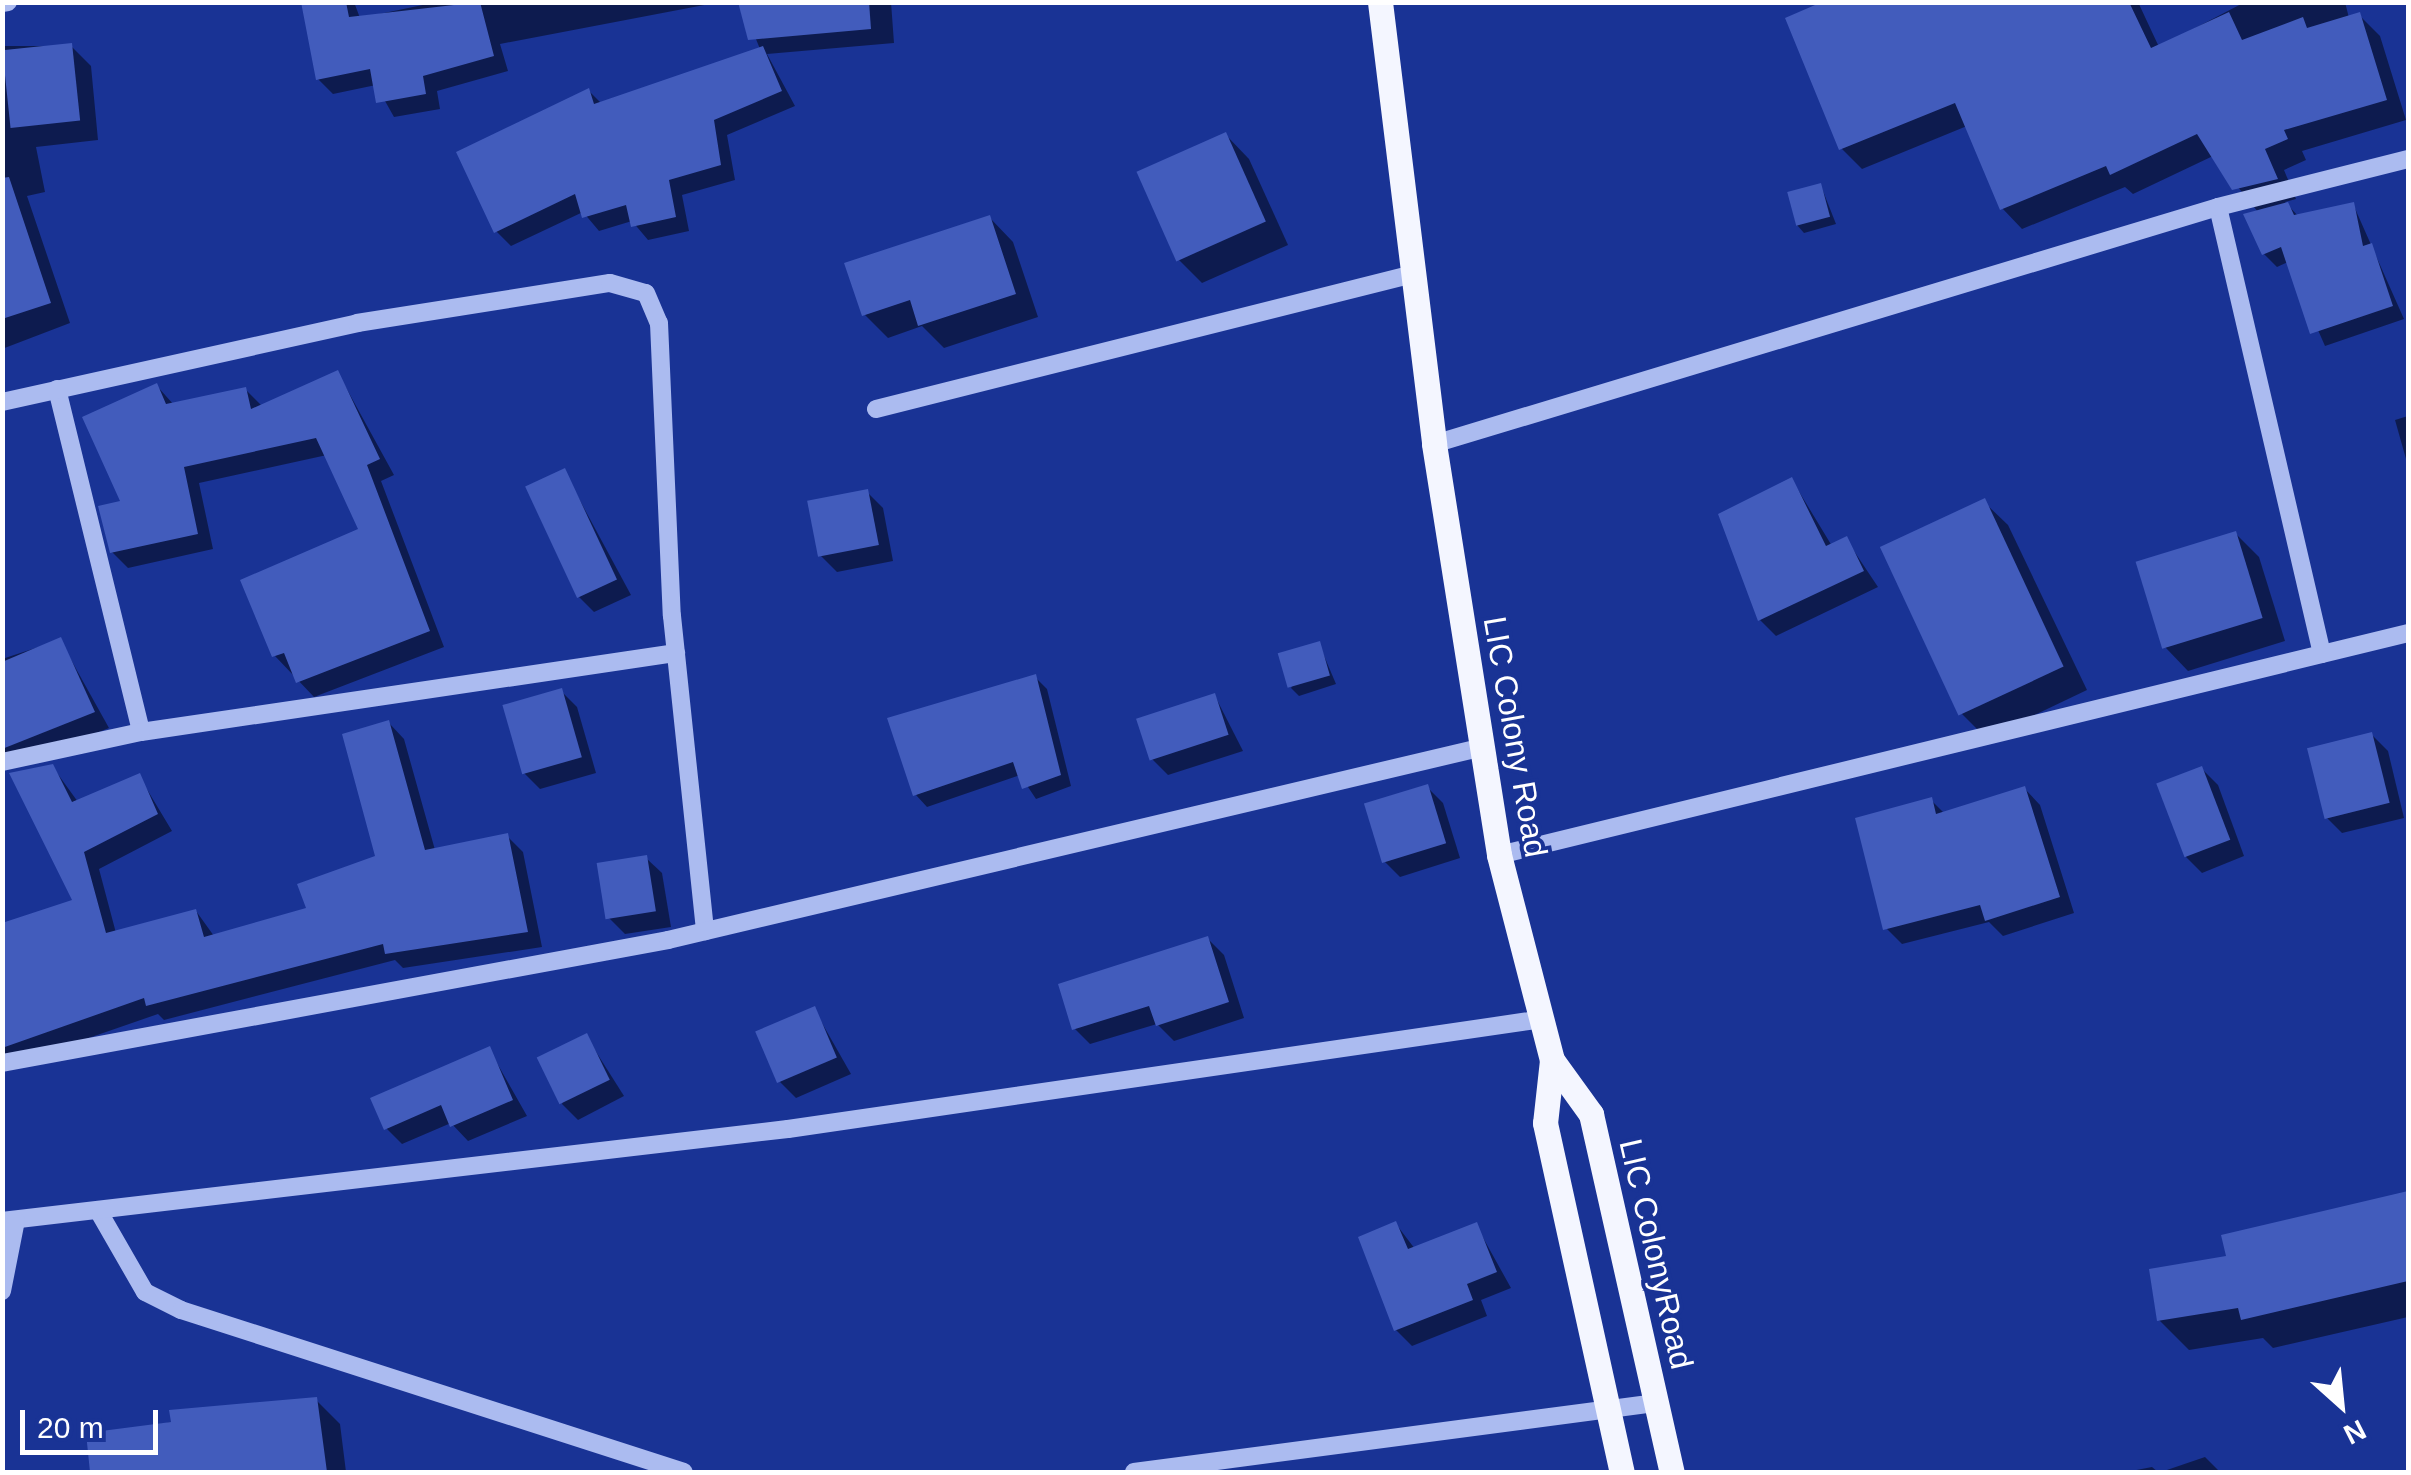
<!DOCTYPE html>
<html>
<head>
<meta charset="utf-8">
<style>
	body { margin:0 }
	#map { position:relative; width:2411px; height:1475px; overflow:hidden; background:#193395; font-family:Helvetica,sans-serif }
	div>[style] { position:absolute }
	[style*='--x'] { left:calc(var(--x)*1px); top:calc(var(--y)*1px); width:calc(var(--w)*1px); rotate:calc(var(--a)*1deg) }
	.shadow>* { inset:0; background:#0007 }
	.building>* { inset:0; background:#425cbc; transform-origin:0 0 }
	.minor>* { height:18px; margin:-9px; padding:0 9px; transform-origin:9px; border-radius:9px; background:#abbbf0 }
	.major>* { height:25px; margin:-12.5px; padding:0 12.5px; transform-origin:12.5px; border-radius:12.5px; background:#f4f6ff }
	span { translate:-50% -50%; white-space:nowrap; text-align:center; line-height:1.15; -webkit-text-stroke:8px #193395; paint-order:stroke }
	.street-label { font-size:32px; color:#fff }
	.frame { position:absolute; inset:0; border:5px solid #fff; pointer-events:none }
	.north { position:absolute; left:2291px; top:1355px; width:100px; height:100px; -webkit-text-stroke:8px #193395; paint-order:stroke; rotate:153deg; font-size:28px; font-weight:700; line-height:40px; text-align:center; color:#fff }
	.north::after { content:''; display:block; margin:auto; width:35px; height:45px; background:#fff; clip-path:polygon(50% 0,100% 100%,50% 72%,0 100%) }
	.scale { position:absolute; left:20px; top:1410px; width:138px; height:45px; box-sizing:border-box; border:5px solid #fff; border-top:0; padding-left:12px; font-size:30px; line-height:35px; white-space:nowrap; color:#fff; -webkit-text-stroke:8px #193395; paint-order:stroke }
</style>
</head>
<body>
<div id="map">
	<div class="shadow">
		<div style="clip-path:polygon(303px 2px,354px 2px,360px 18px,437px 2px,720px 2px,500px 44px,508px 71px,437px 91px,440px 109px,394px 117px,376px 85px,333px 94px,318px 79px)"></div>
		<div style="clip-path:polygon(741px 2px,891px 2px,894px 43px,767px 54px,795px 106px,727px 135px,735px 180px,682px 195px,689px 231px,648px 240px,632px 221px,599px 231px,583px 212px,511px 246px,496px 231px,589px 91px,602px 104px,760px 49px)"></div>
		<div style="clip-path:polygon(1829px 2px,2138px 2px,2159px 47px,2245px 2px,2345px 2px,2349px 18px,2359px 15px,2380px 36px,2406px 120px,2302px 151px,2306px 160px,2284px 170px,2296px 199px,2285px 202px,2299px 217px,2353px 204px,2404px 319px,2325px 346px,2288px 262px,2277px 267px,2264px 254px,2258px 212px,2213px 156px,2133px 194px,2125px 187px,2022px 229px,2002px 208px,1967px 126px,1862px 169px,1841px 148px)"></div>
		<div style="clip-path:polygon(2px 46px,71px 46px,91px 66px,98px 140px,36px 147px,45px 192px,27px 196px,70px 323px,2px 349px)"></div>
		<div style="clip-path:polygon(1226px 135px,1249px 159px,1288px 245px,1202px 283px,1179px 260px)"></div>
		<div style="clip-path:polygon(1821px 186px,1836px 224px,1804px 233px,1797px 225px)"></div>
		<div style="clip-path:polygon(990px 218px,1013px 242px,1038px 317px,944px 348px,922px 326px,888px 338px,864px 314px)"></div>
		<div style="clip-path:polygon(338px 373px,394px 475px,381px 481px,444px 647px,314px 697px,275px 656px,362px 531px,327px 455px,199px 483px,213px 549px,128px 568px,112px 552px,157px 386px,174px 405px,246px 390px,263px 407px)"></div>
		<div style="clip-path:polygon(2408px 416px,2408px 466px,2395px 420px)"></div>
		<div style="clip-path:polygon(564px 471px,631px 595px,594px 612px,578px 596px)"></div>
		<div style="clip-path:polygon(1792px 480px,1832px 546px,1846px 539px,1878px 587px,1776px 636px,1760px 620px,1722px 516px)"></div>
		<div style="clip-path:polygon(867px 492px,883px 508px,893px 561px,837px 572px,821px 556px)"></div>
		<div style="clip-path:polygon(1984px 502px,2008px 525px,2087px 690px,1986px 738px,1962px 714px)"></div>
		<div style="clip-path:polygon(2236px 534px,2259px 557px,2285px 641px,2188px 671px,2165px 647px)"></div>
		<div style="clip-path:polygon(60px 640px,109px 728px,16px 765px,2px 757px,2px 659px)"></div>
		<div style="clip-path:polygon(1319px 644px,1336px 684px,1299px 696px,1291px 688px)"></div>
		<div style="clip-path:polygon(1035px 677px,1047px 689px,1071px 786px,1036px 799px,1020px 775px,927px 807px,916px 795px)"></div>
		<div style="clip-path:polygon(561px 691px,577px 707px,596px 773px,540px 789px,524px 773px)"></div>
		<div style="clip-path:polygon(1215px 696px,1243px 751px,1168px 775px,1152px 759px)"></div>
		<div style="clip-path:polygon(389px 723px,404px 739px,435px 850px,507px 836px,523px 852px,542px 947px,403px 968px,395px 960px,164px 1020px,158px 1014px,2px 1068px,2px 926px,76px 901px,52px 766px,78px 802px,139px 776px,172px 831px,99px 869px,116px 933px,196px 911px,214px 936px,309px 909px,378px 857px)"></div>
		<div style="clip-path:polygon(2372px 735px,2388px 751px,2404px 818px,2342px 833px,2326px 817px)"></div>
		<div style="clip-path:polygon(2202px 769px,2218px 785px,2244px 856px,2202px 873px,2186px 857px)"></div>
		<div style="clip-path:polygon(1427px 787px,1443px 803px,1460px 858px,1400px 877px,1384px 861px)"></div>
		<div style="clip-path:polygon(2025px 789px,2040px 805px,2074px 913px,2003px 936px,1989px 922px,1902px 944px,1886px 928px,1931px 800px,1945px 814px)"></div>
		<div style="clip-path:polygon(646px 858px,662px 873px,671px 927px,625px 934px,609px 918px)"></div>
		<div style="clip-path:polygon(1208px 939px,1224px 955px,1244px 1018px,1174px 1041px,1157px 1024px,1090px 1044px,1074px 1028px)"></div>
		<div style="clip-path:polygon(814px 1009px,851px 1074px,796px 1098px,780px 1082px)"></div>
		<div style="clip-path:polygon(586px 1036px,624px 1096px,578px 1120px,562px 1104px)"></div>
		<div style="clip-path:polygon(489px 1049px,527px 1116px,468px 1141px,451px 1123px,402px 1144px,386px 1128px)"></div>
		<div style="clip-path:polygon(2408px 1194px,2408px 1317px,2273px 1348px,2263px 1338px,2189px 1350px,2159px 1320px,2229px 1258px,2224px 1237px)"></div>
		<div style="clip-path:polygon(1396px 1224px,1415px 1249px,1476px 1225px,1511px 1288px,1481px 1300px,1487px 1316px,1412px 1346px,1396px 1330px)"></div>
		<div style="clip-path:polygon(316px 1400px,340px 1424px,346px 1472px,93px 1472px,88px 1435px)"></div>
		<div style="clip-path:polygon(2205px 1457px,2220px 1472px,2161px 1472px)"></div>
		<div style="clip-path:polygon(2152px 1467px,2158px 1472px,2126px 1472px)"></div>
	</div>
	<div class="building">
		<div style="clip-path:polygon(301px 2px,346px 2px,349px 17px,480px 2px,494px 56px,423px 76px,426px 94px,376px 103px,370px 69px,316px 80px)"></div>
		<div style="clip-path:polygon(738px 2px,869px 2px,871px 29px,748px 40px)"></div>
		<div style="clip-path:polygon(1822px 2px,2129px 2px,2151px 48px,2229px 12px,2242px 40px,2303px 17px,2307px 28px,2360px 12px,2387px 100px,2284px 130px,2288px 139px,2265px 149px,2278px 179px,2232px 190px,2197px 134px,2110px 175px,2106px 166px,2000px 210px,1955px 103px,1839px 150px,1785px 18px)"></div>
		<div style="left:72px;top:43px;width:78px;height:70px;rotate:84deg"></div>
		<div style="clip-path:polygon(763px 46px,782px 91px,714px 120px,721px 165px,669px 180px,676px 217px,631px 227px,626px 205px,582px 218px,575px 194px,494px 233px,456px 152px,589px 88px,594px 104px)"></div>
		<div style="left:1226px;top:132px;width:98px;height:98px;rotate:66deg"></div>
		<div style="clip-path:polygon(9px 177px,51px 303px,2px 319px,2px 178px)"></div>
		<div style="left:1821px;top:183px;width:35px;height:35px;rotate:75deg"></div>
		<div style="clip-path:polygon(2288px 202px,2294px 215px,2354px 202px,2363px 246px,2372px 243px,2393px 306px,2310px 334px,2281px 247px,2262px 255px,2243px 214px)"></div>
		<div style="clip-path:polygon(990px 215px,1016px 294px,918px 326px,910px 300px,862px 316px,844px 263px)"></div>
		<div style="clip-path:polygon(338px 370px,380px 459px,367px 465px,430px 631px,296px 683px,284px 653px,272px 657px,240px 580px,358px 529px,316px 438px,184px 467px,198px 534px,110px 553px,98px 506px,120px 501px,82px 417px,157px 383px,166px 404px,246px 387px,251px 409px)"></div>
		<div style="left:565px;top:468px;width:123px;height:44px;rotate:65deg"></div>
		<div style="clip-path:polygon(1792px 477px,1826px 546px,1847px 536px,1864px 571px,1758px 621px,1718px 514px)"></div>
		<div style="left:868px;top:489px;width:57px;height:62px;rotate:79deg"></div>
		<div style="left:1985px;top:498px;width:186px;height:116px;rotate:65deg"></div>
		<div style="left:2236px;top:531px;width:91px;height:105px;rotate:73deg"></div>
		<div style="clip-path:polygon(61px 637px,95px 712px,2px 749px,2px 662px)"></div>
		<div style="left:1320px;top:641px;width:36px;height:44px;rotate:74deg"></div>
		<div style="clip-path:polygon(1036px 674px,1061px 775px,1022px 789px,1013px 762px,913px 796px,887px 718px)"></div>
		<div style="left:562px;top:688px;width:72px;height:62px;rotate:74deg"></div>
		<div style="left:1215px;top:693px;width:44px;height:83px;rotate:72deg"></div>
		<div style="clip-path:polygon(389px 720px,425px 850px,508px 833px,528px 932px,385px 954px,383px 944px,146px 1006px,144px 998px,2px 1048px,2px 923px,72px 900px,9px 773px,53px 764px,72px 802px,140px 773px,158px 814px,84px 852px,106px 933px,196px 909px,204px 937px,306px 908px,297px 884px,375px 856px,342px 734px)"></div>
		<div style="left:2372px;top:732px;width:73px;height:67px;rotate:76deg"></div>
		<div style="left:2202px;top:766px;width:79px;height:49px;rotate:69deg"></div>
		<div style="left:1428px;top:784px;width:62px;height:67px;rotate:73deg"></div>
		<div style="clip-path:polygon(2025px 786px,2060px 897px,1985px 921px,1980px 905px,1883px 930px,1855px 818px,1932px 797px,1936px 814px)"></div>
		<div style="left:647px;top:855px;width:57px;height:51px;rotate:81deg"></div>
		<div style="clip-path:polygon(1208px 936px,1229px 1002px,1156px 1026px,1149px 1006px,1072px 1030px,1058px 984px)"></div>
		<div style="left:815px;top:1006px;width:56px;height:65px;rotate:67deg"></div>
		<div style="left:587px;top:1033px;width:52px;height:56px;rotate:64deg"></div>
		<div style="clip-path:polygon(490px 1046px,513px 1100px,450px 1127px,441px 1105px,384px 1130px,370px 1098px)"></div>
		<div style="clip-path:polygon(2408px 1191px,2408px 1281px,2241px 1320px,2238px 1308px,2157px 1321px,2149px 1269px,2226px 1256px,2221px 1235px)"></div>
		<div style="clip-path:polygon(1396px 1221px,1408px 1249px,1477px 1222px,1497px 1272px,1467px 1284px,1473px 1300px,1394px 1331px,1358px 1237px)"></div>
		<div style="clip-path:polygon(317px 1397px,327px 1472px,90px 1472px,86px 1433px,171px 1422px,169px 1410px)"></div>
	</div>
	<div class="minor">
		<div style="--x:2;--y:3;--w:6;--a:-9"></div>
		<div style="--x:2218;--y:207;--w:459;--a:76.9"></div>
		<div style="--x:57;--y:389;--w:353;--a:76.2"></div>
		<div style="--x:141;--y:732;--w:541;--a:-8.4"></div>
		<div style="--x:2;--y:402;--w:364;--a:-12.5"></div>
		<div style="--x:357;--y:323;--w:256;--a:-9"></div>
		<div style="--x:610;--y:283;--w:37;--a:16"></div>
		<div style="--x:646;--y:293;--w:33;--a:67"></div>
		<div style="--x:659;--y:323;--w:293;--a:87.5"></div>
		<div style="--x:672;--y:616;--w:317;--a:84"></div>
		<div style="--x:876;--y:409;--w:554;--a:-14.11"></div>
		<div style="--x:1434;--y:444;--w:819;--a:-16.82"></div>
		<div style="--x:2218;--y:207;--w:196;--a:-14.2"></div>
		<div style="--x:2;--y:762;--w:142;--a:-12.2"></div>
		<div style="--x:1499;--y:855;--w:936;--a:-13.72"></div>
		<div style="--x:2;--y:1063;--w:677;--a:-10.46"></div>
		<div style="--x:668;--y:940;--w:838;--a:-13.32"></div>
		<div style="--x:99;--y:1212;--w:92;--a:60.1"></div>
		<div style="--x:145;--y:1292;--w:40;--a:26.6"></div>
		<div style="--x:181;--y:1310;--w:528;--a:17.85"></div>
		<div style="--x:2;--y:1221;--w:791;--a:-6.68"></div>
		<div style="--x:788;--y:1129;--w:763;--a:-8.29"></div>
		<div style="--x:2;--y:1291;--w:72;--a:-78.8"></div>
		<div style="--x:1134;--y:1472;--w:527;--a:-7.53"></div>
	</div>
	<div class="major">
		<div style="--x:1380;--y:2;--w:445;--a:83"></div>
		<div style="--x:1434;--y:444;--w:416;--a:81"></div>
		<div style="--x:1499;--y:855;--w:212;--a:75.5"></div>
		<div style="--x:1552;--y:1060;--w:63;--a:96.3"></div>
		<div style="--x:1545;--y:1123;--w:357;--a:77.6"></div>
		<div style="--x:1552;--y:1060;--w:67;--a:54.2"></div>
		<div style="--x:1591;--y:1114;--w:367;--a:77.3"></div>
	</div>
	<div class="street-label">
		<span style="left:1515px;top:737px;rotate:80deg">LIC Colony Road</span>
		<span style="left:1656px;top:1254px;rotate:77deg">LIC ColonyRoad</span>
	</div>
	<div class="frame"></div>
	<div class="north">N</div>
	<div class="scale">20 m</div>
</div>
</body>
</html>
